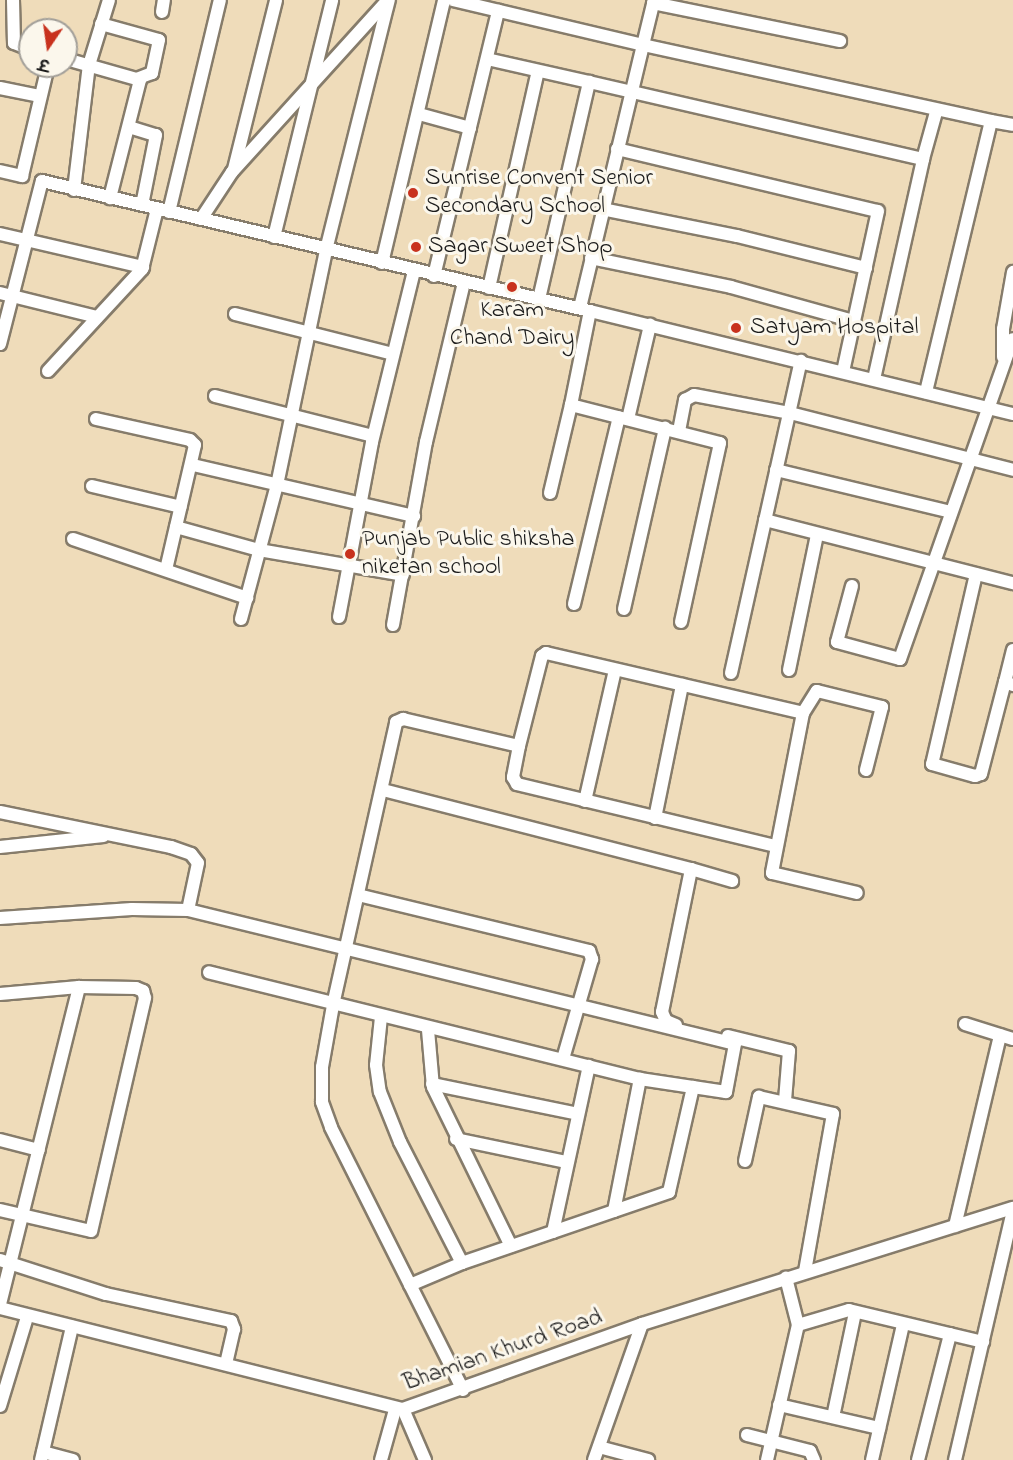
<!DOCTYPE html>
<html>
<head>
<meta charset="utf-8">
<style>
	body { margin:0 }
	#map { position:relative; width:1013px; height:1460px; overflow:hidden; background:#efdcba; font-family:"Indie Flower","Playpen Sans Deva",sans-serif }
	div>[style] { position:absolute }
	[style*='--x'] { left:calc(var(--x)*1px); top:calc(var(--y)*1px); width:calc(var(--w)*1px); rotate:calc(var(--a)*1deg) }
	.roads { filter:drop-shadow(2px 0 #867c6b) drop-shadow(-2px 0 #867c6b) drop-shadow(0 2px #867c6b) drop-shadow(0 -2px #867c6b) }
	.minor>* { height:12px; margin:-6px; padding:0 6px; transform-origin:6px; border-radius:6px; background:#fff }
	.dots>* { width:16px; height:16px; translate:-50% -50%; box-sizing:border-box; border:3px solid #fbf7ec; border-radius:50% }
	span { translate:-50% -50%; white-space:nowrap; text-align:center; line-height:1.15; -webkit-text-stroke:6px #fbf7ec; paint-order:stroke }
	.poi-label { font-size:24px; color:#1c1c1c }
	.left { translate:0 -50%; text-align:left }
	.street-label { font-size:24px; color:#1c1c1c }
	.north { position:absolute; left:18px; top:18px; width:60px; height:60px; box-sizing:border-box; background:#fbf7ec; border:2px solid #a29f99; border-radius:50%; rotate:193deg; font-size:16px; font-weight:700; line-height:24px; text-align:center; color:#1c1c1c }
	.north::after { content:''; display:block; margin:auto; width:21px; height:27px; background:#c8321e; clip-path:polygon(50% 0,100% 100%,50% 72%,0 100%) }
</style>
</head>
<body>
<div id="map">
	<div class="roads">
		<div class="minor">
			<div style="--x:13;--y:0;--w:43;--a:88.7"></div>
			<div style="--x:14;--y:43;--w:17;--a:21"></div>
			<div style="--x:453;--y:0;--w:195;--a:13.3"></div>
			<div style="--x:643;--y:45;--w:270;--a:103.5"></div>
			<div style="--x:654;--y:0;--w:46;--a:103.7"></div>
			<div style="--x:643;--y:45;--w:356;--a:12.3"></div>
			<div style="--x:991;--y:121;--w:279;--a:103.5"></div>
			<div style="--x:653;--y:3;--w:191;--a:11.5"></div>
			<div style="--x:162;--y:12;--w:12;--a:-81"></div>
			<div style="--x:101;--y:24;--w:60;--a:15.4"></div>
			<div style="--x:159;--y:40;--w:34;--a:102"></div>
			<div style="--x:152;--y:73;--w:14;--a:159"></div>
			<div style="--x:66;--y:59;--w:77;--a:15.8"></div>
			<div style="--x:140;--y:80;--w:122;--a:104.3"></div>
			<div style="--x:487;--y:59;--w:105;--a:12.7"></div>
			<div style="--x:0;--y:88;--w:41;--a:11.3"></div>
			<div style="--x:419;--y:114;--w:53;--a:15.4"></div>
			<div style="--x:991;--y:121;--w:22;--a:10"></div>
			<div style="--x:129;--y:127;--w:28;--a:17"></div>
			<div style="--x:156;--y:135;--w:71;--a:101.3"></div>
			<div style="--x:617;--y:149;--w:268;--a:13.4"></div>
			<div style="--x:878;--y:211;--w:164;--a:102.3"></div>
			<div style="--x:234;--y:169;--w:174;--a:-76"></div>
			<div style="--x:0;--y:171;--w:23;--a:13"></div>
			<div style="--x:22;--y:176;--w:113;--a:-76.7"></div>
			<div style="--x:74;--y:190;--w:126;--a:-83.2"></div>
			<div style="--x:89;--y:65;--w:68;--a:-72.9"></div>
			<div style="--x:602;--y:209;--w:138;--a:11.3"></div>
			<div style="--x:737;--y:236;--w:133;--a:13.9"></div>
			<div style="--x:169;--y:212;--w:218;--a:-76.5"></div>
			<div style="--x:201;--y:219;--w:56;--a:-56.6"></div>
			<div style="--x:232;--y:172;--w:232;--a:-47.8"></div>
			<div style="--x:0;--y:234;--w:147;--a:13"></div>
			<div style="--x:274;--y:237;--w:244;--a:-76.2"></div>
			<div style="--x:591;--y:258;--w:143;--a:11.7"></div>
			<div style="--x:731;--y:287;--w:128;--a:15.5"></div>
			<div style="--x:382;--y:263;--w:270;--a:-76.7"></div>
			<div style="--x:434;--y:276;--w:273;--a:-76.4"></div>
			<div style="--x:489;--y:288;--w:222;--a:-77.3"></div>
			<div style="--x:0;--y:293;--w:100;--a:13.9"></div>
			<div style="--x:539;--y:299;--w:223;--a:-77"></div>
			<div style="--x:589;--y:82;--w:343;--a:13"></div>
			<div style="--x:923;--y:159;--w:49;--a:-74.5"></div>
			<div style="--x:235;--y:314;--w:163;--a:14.2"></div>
			<div style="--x:0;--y:344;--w:168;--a:-75.6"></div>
			<div style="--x:42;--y:181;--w:563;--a:13.35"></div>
			<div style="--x:1003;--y:357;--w:28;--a:-90"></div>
			<div style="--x:1003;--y:329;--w:58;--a:-80"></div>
			<div style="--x:48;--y:371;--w:139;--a:-47.3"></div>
			<div style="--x:142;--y:269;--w:62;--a:-76"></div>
			<div style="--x:874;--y:379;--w:225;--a:-77.4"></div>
			<div style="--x:215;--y:396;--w:163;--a:14.2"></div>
			<div style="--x:96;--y:419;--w:96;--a:12.6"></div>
			<div style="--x:190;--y:440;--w:7;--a:45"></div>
			<div style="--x:195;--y:445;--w:128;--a:103.1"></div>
			<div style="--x:628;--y:419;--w:97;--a:-76.8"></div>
			<div style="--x:679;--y:431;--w:32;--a:-79"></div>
			<div style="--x:685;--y:400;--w:10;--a:-29"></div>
			<div style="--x:694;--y:395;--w:98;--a:10.6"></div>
			<div style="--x:790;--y:413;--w:230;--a:14.3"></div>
			<div style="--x:193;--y:465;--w:227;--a:13"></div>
			<div style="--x:776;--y:470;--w:180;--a:13.5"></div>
			<div style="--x:92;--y:486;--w:91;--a:13.3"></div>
			<div style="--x:550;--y:493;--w:90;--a:-76.6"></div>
			<div style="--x:765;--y:520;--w:256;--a:14.3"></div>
			<div style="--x:176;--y:527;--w:86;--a:15.5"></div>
			<div style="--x:259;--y:550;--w:146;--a:9.8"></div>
			<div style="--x:73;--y:539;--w:184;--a:18.7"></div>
			<div style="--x:976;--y:574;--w:195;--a:103"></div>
			<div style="--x:932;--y:764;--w:45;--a:15.6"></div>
			<div style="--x:975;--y:776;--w:6;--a:-18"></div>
			<div style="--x:981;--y:774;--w:95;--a:-75.4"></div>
			<div style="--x:852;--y:586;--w:58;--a:105"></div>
			<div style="--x:837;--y:642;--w:65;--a:15.1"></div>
			<div style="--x:900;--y:659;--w:339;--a:-70.6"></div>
			<div style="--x:574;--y:604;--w:192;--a:-76.5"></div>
			<div style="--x:624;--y:609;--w:186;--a:-77.2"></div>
			<div style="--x:339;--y:617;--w:178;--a:-79.3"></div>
			<div style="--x:372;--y:442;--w:176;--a:-76.2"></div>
			<div style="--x:241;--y:619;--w:139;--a:-75"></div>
			<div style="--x:277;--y:485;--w:240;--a:-78.2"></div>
			<div style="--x:326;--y:250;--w:258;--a:-75.9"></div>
			<div style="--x:681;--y:622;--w:183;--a:-77.7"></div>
			<div style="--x:720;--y:443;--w:154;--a:-165.7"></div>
			<div style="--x:571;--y:405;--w:96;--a:-78.6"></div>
			<div style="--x:590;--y:311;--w:435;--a:13.7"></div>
			<div style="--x:393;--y:625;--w:186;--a:-79.8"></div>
			<div style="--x:426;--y:442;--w:163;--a:-76.6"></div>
			<div style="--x:1013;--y:650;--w:33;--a:104"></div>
			<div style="--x:1005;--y:682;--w:9;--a:21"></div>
			<div style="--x:789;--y:670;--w:138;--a:-78.3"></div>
			<div style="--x:731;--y:673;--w:320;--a:-77.4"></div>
			<div style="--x:803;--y:713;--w:26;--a:-58"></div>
			<div style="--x:817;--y:691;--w:67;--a:13.8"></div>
			<div style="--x:882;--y:707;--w:65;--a:104.3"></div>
			<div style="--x:519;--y:746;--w:93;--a:-75.7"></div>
			<div style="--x:542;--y:656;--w:5;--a:-37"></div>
			<div style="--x:546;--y:653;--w:264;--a:13.1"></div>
			<div style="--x:803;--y:713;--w:163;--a:101"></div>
			<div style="--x:772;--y:873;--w:87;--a:13.2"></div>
			<div style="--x:383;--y:790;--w:318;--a:14.4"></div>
			<div style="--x:585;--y:801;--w:134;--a:-77.1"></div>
			<div style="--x:0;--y:812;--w:175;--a:11.6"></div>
			<div style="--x:171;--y:847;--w:21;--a:19"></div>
			<div style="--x:191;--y:854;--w:11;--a:52"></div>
			<div style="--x:198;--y:863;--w:48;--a:102"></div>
			<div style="--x:655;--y:818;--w:136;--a:-78.5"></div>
			<div style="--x:0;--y:847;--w:104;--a:-6.1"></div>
			<div style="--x:358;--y:895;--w:238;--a:13.6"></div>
			<div style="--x:589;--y:951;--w:9;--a:69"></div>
			<div style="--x:592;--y:959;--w:104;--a:106.2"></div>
			<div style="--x:0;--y:918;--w:132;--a:-3.9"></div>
			<div style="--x:132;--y:909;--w:56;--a:1"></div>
			<div style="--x:188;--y:910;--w:563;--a:13.76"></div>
			<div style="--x:735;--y:1044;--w:49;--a:100.6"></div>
			<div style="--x:726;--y:1092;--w:87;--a:-171.4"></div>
			<div style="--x:640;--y:1079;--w:444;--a:-166.1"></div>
			<div style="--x:0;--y:994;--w:79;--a:-5.1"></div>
			<div style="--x:79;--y:987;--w:57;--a:1"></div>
			<div style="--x:136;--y:988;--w:8;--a:23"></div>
			<div style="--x:143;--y:991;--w:7;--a:74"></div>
			<div style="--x:145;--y:998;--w:239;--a:103"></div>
			<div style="--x:91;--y:1231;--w:93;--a:-167"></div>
			<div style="--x:381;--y:1017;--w:48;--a:95.9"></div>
			<div style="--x:376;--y:1065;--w:27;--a:82"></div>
			<div style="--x:380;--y:1092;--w:54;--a:68.2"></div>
			<div style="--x:400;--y:1142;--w:136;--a:62.9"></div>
			<div style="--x:965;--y:1024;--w:50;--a:17.4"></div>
			<div style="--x:676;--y:1025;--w:11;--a:-158"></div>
			<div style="--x:666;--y:1021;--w:10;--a:-114"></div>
			<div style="--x:662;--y:1012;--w:146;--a:-78.5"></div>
			<div style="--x:691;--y:869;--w:43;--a:16.3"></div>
			<div style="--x:428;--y:1030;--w:57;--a:85"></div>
			<div style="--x:433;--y:1087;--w:177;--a:63.9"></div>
			<div style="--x:728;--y:1036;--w:63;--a:13.8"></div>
			<div style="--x:789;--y:1051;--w:50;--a:94.6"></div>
			<div style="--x:432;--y:1084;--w:149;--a:11.6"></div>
			<div style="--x:456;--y:1139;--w:112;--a:11.8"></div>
			<div style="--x:0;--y:1140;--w:40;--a:14.4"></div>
			<div style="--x:745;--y:1161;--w:66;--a:-77.7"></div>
			<div style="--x:759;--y:1097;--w:76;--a:12.9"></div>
			<div style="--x:833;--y:1114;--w:159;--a:100.1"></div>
			<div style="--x:614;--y:1211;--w:135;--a:-78.9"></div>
			<div style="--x:955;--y:1226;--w:196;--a:-76.7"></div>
			<div style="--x:553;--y:1232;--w:170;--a:-77.8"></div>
			<div style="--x:0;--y:1260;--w:111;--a:17.8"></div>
			<div style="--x:106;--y:1294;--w:128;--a:12.2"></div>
			<div style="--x:231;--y:1321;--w:9;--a:69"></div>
			<div style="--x:234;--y:1329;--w:36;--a:103"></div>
			<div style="--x:410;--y:1285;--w:56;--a:-22.9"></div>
			<div style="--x:462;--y:1263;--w:219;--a:-18.9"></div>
			<div style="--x:669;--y:1192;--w:108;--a:-77.1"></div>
			<div style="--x:0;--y:1304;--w:327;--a:-76"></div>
			<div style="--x:0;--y:1308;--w:415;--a:14.1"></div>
			<div style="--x:403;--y:1409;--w:254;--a:-19.6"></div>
			<div style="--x:642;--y:1324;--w:389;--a:-17.4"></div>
			<div style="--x:798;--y:1325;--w:53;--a:-16.4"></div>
			<div style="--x:849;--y:1310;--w:138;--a:13.4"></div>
			<div style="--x:463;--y:1390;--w:294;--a:-116.7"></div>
			<div style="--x:331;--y:1127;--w:27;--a:-110"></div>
			<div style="--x:322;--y:1102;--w:35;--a:-90"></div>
			<div style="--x:322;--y:1067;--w:63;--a:-79.9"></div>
			<div style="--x:333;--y:1005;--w:290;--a:-77.4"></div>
			<div style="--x:396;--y:722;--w:8;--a:-23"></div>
			<div style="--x:403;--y:719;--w:119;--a:13.1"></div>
			<div style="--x:519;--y:746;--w:32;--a:101"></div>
			<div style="--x:513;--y:777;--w:8;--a:60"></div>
			<div style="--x:517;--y:784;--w:265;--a:13.5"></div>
			<div style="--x:779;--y:1405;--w:103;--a:13"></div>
			<div style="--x:0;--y:1406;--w:93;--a:-73.1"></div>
			<div style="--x:403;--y:1409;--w:56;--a:66.7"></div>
			<div style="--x:833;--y:1417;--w:106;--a:-78.1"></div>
			<div style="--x:747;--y:1435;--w:65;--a:14.3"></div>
			<div style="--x:810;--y:1451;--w:10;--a:66"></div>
			<div style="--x:599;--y:1447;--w:51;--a:14.9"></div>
			<div style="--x:43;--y:1452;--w:31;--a:15"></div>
			<div style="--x:41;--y:1460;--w:137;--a:-76.9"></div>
			<div style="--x:381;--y:1460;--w:52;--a:-74.4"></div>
			<div style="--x:594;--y:1460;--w:144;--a:-70.6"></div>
			<div style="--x:767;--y:1460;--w:139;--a:-77.1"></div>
			<div style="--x:798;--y:1325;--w:49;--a:-104.3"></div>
			<div style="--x:872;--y:1460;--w:139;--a:-77.1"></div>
			<div style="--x:918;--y:1460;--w:130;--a:-75.7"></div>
			<div style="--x:955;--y:1460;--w:257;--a:-76.9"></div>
		</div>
	</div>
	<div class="dots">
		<div style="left:413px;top:193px;background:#c8321e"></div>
		<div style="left:416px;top:247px;background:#c8321e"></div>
		<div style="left:512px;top:287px;background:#c8321e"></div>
		<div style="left:736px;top:328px;background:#c8321e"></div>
		<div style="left:350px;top:554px;background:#c8321e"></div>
	</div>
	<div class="poi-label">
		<span class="left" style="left:425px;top:193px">Sunrise Convent Senior<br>Secondary School</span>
		<span class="left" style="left:428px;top:247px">Sagar Sweet Shop</span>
		<span style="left:512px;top:325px">Karam<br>Chand Dairy</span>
		<span class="left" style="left:750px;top:328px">Satyam Hospital</span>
		<span class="left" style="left:362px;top:554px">Punjab Public shiksha<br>niketan school</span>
	</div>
	<div class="street-label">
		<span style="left:503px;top:1351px;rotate:-19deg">Bhamian Khurd Road</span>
	</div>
	<div class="north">उ</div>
</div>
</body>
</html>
